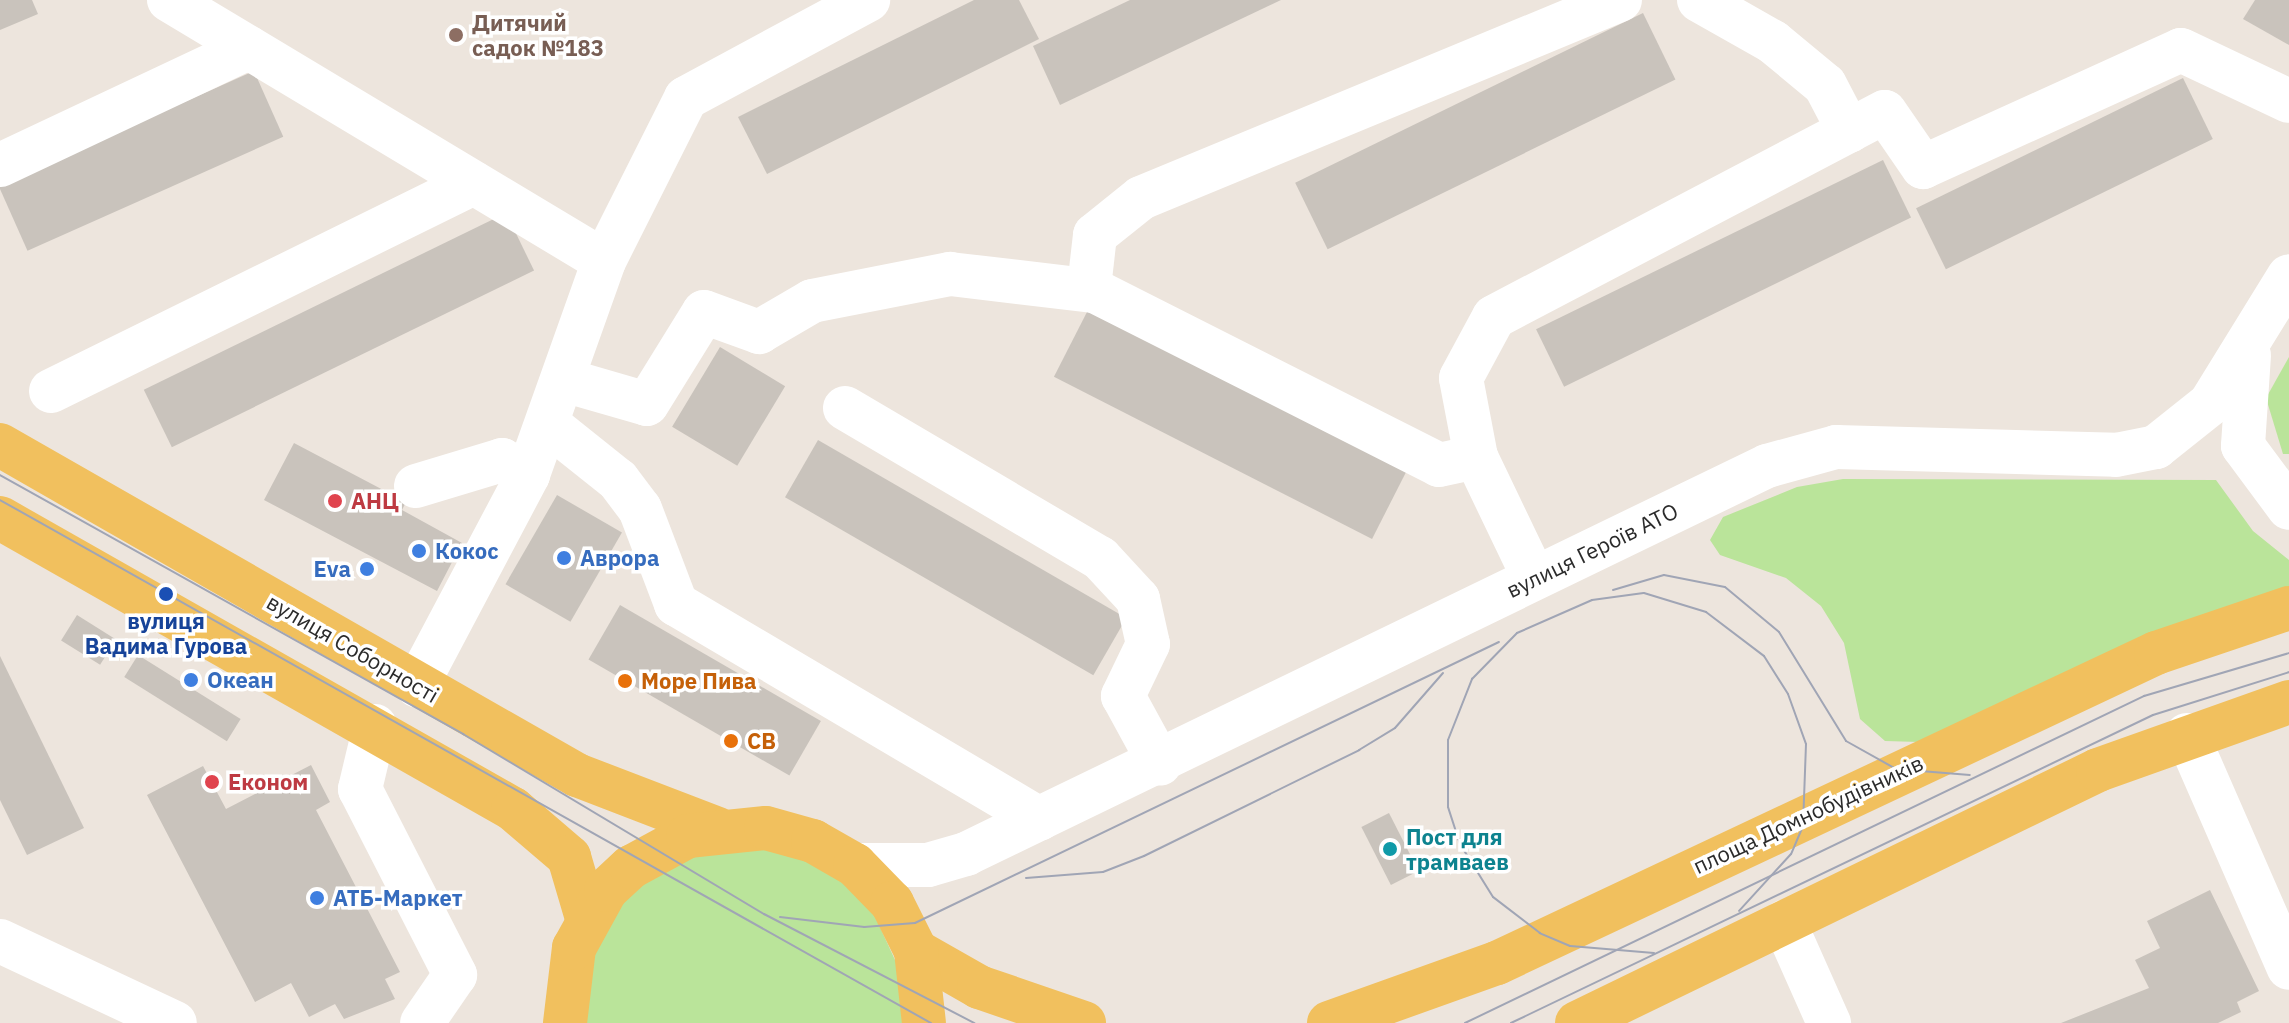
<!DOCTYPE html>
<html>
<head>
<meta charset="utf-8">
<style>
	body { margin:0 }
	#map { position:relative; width:2289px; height:1023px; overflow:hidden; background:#ede5dd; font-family:"IBM Plex Sans",sans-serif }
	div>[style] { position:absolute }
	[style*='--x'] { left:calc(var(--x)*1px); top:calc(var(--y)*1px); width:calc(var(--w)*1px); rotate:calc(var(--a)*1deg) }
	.green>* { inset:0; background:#bae49a }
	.building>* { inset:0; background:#c9c3bc; transform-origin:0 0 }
	.minor>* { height:44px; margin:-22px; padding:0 22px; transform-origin:22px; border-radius:22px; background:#fff }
	.major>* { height:44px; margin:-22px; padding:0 22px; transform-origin:22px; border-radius:22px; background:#f1c05e }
	.tram>* { height:2px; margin:-1px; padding:0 1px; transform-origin:1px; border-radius:1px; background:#a0a5b5 }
	.dots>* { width:22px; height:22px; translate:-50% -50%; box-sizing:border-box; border:4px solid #fff; border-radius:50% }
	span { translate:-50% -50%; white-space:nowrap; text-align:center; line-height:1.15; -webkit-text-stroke:7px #fff; paint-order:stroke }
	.education-label { font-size:22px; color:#785e54; font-weight:700 }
	.left { translate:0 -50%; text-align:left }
	.health-label { font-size:22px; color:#be3a42; font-weight:700 }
	.street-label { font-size:22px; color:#2b2b2b }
	.shop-label { font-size:22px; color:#366cbe; font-weight:700 }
	.right { translate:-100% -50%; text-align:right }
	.transit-label { font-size:22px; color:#164399; font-weight:700 }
	.food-label { font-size:22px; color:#c56008; font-weight:700 }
	.culture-label { font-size:22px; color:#0d838f; font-weight:700 }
</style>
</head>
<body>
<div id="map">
	<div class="green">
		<div style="clip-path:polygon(2289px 357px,2289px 454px,2283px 454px,2266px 398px)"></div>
		<div style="clip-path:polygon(1843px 479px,2216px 480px,2253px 531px,2289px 560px,2289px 593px,2042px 683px,1919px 742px,1885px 741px,1860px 719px,1844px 643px,1821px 606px,1786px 578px,1720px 555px,1710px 540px,1723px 517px,1797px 487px)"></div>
		<div style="clip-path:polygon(760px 846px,793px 854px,851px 887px,873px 912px,901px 973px,902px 1023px,584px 1023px,596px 940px,636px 886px,694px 853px)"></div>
	</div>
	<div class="building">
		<div style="clip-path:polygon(0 0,32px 0,38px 14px,0 30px)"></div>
		<div style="clip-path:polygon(974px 0,1019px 0,1039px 39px,767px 174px,738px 117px)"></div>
		<div style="clip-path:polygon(1130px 0,1281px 0,1060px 105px,1033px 46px)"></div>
		<div style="clip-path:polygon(2255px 0,2289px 0,2289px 45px,2243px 19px)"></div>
		<div style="left:1643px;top:13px;width:74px;height:387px;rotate:64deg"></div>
		<div style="left:254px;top:71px;width:72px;height:280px;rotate:66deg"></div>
		<div style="left:2183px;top:78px;width:68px;height:297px;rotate:64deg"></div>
		<div style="left:1883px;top:160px;width:64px;height:386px;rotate:64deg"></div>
		<div style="left:506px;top:213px;width:64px;height:403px;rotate:64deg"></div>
		<div style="left:1088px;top:310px;width:357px;height:75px;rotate:27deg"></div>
		<div style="left:720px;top:347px;width:76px;height:93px;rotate:31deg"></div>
		<div style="left:818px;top:440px;width:356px;height:66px;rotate:30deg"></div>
		<div style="clip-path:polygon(294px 443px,406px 502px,402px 510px,462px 543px,437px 591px,264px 500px)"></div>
		<div style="left:557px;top:495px;width:75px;height:103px;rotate:30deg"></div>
		<div style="left:620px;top:605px;width:232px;height:63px;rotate:30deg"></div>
		<div style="left:77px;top:615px;width:46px;height:30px;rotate:32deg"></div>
		<div style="left:138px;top:655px;width:121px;height:26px;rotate:32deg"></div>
		<div style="clip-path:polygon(0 656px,84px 828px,27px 855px,0 800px)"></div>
		<div style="clip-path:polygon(311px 765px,330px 802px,316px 810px,400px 972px,385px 979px,395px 999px,344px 1019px,335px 1004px,309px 1017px,291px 983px,255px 1002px,147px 795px,203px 766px,226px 809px)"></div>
		<div style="left:1389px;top:813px;width:65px;height:31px;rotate:63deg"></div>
		<div style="clip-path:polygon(2210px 890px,2259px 991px,2237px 1002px,2241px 1012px,2218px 1023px,2061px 1023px,2149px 988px,2135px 960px,2160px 948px,2147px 921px)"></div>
	</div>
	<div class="minor">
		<div style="--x:169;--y:0;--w:507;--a:30.96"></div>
		<div style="--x:604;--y:261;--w:227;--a:109.6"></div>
		<div style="--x:528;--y:475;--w:238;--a:117.9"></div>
		<div style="--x:1620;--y:0;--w:518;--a:157.54"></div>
		<div style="--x:1141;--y:198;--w:59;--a:141.2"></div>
		<div style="--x:1095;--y:235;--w:53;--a:96.5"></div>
		<div style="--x:1089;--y:288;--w:392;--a:26.8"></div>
		<div style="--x:1439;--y:465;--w:38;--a:-12"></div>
		<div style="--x:1476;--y:457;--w:80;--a:-100.8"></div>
		<div style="--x:1461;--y:378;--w:69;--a:-61.6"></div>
		<div style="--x:1494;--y:317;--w:441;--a:-27.7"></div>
		<div style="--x:1885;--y:112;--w:67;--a:55.4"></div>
		<div style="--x:1923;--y:167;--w:283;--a:-24.4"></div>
		<div style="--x:2181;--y:50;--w:119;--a:25.3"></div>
		<div style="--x:1699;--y:0;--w:85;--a:29.6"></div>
		<div style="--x:1773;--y:42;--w:67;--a:39.6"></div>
		<div style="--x:1825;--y:85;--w:52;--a:62.4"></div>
		<div style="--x:0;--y:165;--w:275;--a:-25.2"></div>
		<div style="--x:604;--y:261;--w:182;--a:-63.3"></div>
		<div style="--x:686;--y:98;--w:207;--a:-28.3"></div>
		<div style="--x:2249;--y:355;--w:91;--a:93.8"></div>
		<div style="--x:2243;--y:446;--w:77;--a:53.4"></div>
		<div style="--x:564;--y:380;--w:86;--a:16.1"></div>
		<div style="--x:647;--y:404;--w:108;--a:-58.2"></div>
		<div style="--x:704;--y:312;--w:59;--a:20"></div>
		<div style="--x:759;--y:332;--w:61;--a:-30.3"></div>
		<div style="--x:812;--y:301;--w:141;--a:-11.1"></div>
		<div style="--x:950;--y:274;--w:146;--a:6.7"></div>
		<div style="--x:51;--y:391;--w:471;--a:-26.2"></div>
		<div style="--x:845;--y:408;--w:296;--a:30.5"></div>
		<div style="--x:1100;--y:558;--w:56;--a:47.2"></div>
		<div style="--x:1138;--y:599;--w:46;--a:77.5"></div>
		<div style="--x:1148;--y:644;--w:58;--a:115.7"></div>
		<div style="--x:1123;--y:696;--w:77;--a:61.4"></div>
		<div style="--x:549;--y:425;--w:88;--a:38.6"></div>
		<div style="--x:618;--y:480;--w:36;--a:53"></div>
		<div style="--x:640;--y:509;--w:102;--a:69.2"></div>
		<div style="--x:676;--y:604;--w:422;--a:30.6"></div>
		<div style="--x:1476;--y:457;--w:134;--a:64.4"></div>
		<div style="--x:416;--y:486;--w:90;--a:-16.8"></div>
		<div style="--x:502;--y:460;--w:30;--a:30"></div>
		<div style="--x:375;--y:726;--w:65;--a:103.4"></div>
		<div style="--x:360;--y:789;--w:209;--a:62.9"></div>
		<div style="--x:455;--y:975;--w:58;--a:124.5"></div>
		<div style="--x:2187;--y:735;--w:254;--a:66.4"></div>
		<div style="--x:855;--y:865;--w:73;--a:0"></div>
		<div style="--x:928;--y:865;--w:40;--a:-16"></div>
		<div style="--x:966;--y:854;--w:890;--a:-25.85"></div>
		<div style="--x:1767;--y:466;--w:72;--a:-15.4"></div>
		<div style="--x:1836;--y:447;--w:280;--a:1.6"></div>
		<div style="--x:2116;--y:455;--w:41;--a:-11.3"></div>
		<div style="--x:2156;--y:447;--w:69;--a:-38.5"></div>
		<div style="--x:2210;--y:404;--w:150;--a:-58.3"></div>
		<div style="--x:1784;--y:922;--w:111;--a:66"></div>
		<div style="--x:0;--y:941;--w:193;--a:25.1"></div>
	</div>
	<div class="major">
		<div style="--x:0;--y:445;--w:665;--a:29.77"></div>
		<div style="--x:577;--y:775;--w:151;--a:21"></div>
		<div style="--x:0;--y:518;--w:590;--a:29.56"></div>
		<div style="--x:513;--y:809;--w:74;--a:40.6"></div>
		<div style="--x:569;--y:857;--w:64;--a:73.6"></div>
		<div style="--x:916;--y:951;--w:73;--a:29.7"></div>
		<div style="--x:979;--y:987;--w:111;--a:18.9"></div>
		<div style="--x:565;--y:1023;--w:76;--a:-83.2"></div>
		<div style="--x:574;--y:948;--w:66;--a:-61.1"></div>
		<div style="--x:606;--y:890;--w:34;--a:-43"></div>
		<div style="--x:631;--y:867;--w:65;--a:-28.5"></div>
		<div style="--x:688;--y:836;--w:78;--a:-5.9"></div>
		<div style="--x:766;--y:828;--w:49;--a:15.5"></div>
		<div style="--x:813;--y:841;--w:48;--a:29.7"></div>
		<div style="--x:855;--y:865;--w:53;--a:45.8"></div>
		<div style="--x:892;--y:903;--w:54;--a:63.4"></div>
		<div style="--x:916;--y:951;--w:72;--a:83.7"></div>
		<div style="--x:1329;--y:1023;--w:178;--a:-19.7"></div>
		<div style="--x:1497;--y:963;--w:728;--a:-25.19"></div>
		<div style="--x:2156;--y:653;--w:140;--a:-18.7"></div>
		<div style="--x:1577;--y:1023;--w:579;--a:-25.9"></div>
		<div style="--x:2098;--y:770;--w:203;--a:-19.6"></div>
	</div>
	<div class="tram">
		<div style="--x:0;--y:475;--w:531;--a:29.22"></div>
		<div style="--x:463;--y:734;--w:351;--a:30.9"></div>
		<div style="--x:764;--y:914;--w:237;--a:27.4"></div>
		<div style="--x:0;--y:500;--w:1068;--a:29.33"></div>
		<div style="--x:1613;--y:590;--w:53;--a:-16.4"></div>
		<div style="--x:1664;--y:575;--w:62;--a:11.1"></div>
		<div style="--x:1725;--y:587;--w:70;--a:39.8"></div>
		<div style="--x:1779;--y:632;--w:128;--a:58.4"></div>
		<div style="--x:1846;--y:741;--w:57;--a:29.2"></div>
		<div style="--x:1896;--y:769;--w:74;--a:4.6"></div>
		<div style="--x:1026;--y:878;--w:77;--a:-4.5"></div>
		<div style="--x:1103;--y:872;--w:44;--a:-21.3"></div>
		<div style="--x:1144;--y:856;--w:240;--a:-26.2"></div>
		<div style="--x:1359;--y:750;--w:42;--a:-31.4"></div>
		<div style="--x:1395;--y:728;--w:73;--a:-48.9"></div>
		<div style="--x:780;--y:917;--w:85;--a:6.8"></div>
		<div style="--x:864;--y:927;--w:51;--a:-4.5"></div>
		<div style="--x:915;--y:923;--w:648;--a:-25.7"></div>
		<div style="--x:1654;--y:953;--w:84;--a:-175.2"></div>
		<div style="--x:1570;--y:946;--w:33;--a:-157"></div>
		<div style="--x:1540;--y:933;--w:59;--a:-142.5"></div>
		<div style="--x:1493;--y:897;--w:62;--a:-121.9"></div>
		<div style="--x:1460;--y:844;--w:39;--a:-108"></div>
		<div style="--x:1448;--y:807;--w:67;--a:-90"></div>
		<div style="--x:1448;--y:740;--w:66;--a:-68.5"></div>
		<div style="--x:1472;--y:679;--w:64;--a:-45.6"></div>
		<div style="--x:1517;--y:633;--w:82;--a:-23.7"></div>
		<div style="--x:1592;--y:600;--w:52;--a:-7.7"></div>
		<div style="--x:1644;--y:593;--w:65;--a:17"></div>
		<div style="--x:1706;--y:612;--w:73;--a:37.2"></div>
		<div style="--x:1764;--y:656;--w:45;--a:57.7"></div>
		<div style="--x:1788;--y:694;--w:53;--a:70.2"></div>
		<div style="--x:1806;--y:744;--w:82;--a:92.1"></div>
		<div style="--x:1803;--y:826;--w:30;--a:113"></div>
		<div style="--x:1791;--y:854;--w:77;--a:132.4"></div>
		<div style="--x:1465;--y:1023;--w:754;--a:-25.72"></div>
		<div style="--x:2144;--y:696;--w:151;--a:-16.5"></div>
		<div style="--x:1511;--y:1023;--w:712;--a:-25.63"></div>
		<div style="--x:2153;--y:715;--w:143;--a:-17.5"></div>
	</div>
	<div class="dots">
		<div style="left:456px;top:35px;background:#8d6e63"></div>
		<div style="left:335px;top:501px;background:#e0444e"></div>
		<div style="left:419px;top:551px;background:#3f7fe0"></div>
		<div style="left:564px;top:558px;background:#3f7fe0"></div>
		<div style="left:367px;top:569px;background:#3f7fe0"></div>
		<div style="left:166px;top:594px;background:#1a4fb4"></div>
		<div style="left:191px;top:680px;background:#3f7fe0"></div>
		<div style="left:625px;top:681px;background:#e8710a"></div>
		<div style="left:731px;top:741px;background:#e8710a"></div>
		<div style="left:212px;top:782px;background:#e0444e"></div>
		<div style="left:1390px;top:849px;background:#0f9aa8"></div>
		<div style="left:317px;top:898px;background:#3f7fe0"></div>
	</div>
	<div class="education-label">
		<span class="left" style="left:472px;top:35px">Дитячий<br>садок №183</span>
	</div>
	<div class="health-label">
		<span class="left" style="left:351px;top:501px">АНЦ</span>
		<span class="left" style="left:228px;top:782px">Економ</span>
	</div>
	<div class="street-label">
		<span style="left:1592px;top:550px;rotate:-26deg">вулиця Героїв АТО</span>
		<span style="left:353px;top:648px;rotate:30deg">вулиця Соборності</span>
		<span style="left:1808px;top:814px;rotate:-25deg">площа Домнобудівників</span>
	</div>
	<div class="shop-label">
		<span class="left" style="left:435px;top:551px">Кокос</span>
		<span class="left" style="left:580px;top:558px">Аврора</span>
		<span class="right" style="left:351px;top:569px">Eva</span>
		<span class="left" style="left:207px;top:680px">Океан</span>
		<span class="left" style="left:333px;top:898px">АТБ-Маркет</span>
	</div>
	<div class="transit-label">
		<span style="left:166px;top:633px">вулиця<br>Вадима Гурова</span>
	</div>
	<div class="food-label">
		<span class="left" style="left:641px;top:681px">Море Пива</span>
		<span class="left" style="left:747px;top:741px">СВ</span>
	</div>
	<div class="culture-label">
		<span class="left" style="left:1406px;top:849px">Пост для<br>трамваев</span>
	</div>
</div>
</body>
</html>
